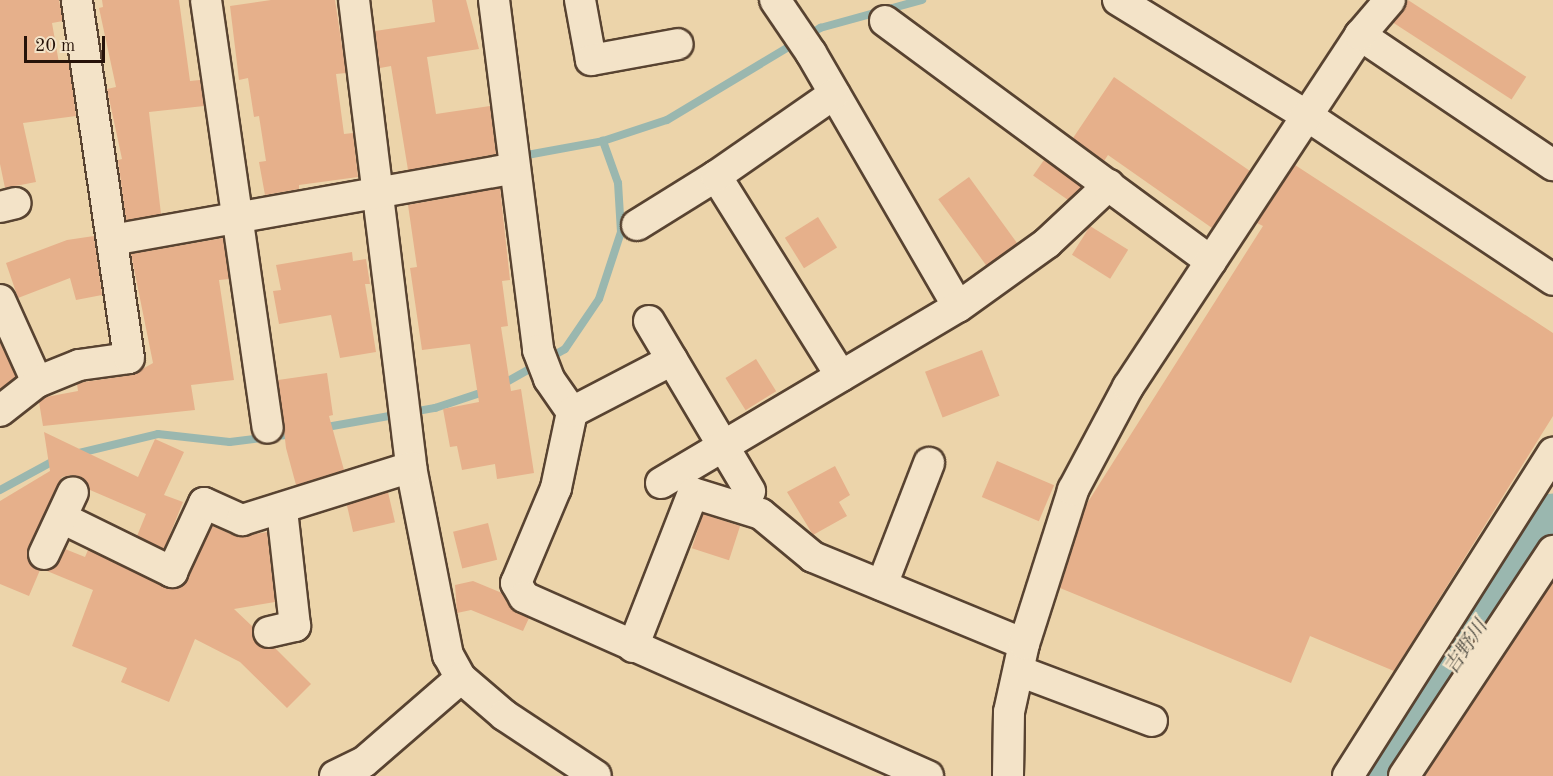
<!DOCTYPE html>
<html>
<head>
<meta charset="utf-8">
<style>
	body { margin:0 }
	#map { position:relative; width:1553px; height:776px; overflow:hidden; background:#ecd4aa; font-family:"Old Standard TT","Noto Serif JP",serif }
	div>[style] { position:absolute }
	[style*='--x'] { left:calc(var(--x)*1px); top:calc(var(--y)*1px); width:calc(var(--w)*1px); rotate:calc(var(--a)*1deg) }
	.stream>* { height:8px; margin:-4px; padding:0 4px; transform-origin:4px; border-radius:4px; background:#9ab7af }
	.river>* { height:50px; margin:-25px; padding:0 25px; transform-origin:25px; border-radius:25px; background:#9ab7af }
	.building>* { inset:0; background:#e6b08b; transform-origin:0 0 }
	.roads { filter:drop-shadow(2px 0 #584331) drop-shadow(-2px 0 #584331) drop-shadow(0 2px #584331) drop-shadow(0 -2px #584331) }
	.minor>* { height:30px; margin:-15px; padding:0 15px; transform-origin:15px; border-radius:15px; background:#f3e3c8 }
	span { translate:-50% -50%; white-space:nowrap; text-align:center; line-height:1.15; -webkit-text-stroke:5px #f3e3c8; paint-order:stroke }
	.water-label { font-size:20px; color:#4f4c43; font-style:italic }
	.scale { position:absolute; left:24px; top:36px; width:81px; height:27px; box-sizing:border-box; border:3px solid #261309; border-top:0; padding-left:8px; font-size:18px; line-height:21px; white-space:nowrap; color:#261309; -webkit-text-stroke:4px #f3e3c8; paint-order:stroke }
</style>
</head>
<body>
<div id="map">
	<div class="stream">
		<div style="--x:527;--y:155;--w:77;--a:-10.4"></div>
		<div style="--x:603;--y:141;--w:67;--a:-18.2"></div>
		<div style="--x:667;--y:120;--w:179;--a:-31"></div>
		<div style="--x:820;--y:28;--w:106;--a:-15.4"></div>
		<div style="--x:501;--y:385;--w:73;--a:-29.4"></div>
		<div style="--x:565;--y:349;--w:60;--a:-55.8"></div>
		<div style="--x:599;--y:299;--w:71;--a:-71.8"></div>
		<div style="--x:621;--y:232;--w:49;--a:-93.5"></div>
		<div style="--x:618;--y:183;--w:45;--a:-109.7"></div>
		<div style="--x:321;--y:428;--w:116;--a:-10"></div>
		<div style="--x:435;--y:408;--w:54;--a:-18.4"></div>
		<div style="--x:75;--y:454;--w:85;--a:-13.5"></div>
		<div style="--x:158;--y:434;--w:72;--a:6.3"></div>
		<div style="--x:230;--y:442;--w:64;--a:-7.2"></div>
		<div style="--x:0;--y:490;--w:65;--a:-28.5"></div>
	</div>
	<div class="river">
		<div style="--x:1382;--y:776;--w:309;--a:-56.4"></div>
	</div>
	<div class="building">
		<div style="clip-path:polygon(0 0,59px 0,63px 21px,52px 23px,59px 63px,69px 62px,76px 116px,23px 123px,36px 182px,5px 188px,0 164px)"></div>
		<div style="clip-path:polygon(102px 0,179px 0,190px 81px,200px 80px,204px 106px,149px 112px,161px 214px,126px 220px,118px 160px,122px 159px,107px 89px,116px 87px,99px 8px,103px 7px)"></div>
		<div style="clip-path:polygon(271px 0,335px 0,346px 73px,336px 74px,344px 134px,353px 133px,358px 177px,299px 185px,299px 189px,265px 195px,259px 162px,266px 161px,259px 116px,254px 117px,248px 78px,239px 80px,230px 6px)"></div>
		<div style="clip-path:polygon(432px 0,466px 0,479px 49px,427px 57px,436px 114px,490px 106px,496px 154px,408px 170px,391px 66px,380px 68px,375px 31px,435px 22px)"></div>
		<div style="left:1408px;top:0;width:141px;height:27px;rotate:33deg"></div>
		<div style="clip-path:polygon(1114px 77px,1250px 171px,1212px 228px,1108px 155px,1104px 161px,1073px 138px)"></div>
		<div style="left:1044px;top:160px;width:47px;height:19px;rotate:35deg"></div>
		<div style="clip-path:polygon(1295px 165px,1553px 333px,1553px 416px,1394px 671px,1310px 636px,1291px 683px,1060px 588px,1086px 505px,1263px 226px,1257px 223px)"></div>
		<div style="left:969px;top:177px;width:82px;height:38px;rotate:54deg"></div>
		<div style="clip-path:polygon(500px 188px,510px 280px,502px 281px,508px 326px,501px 327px,511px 391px,521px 389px,534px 473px,497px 479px,495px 464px,462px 470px,457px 446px,450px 447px,443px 409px,479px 402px,470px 344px,422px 350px,410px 268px,417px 267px,408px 205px)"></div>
		<div style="left:818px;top:217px;width:36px;height:39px;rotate:58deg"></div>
		<div style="left:1090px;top:226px;width:45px;height:34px;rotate:32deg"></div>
		<div style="clip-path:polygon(94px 236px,102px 295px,76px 300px,70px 278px,18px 298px,6px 263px,67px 240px)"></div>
		<div style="clip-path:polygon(223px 238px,229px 279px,219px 280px,234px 380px,191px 385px,195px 410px,43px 426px,39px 402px,46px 397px,78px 391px,77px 384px,84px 382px,132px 375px,153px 363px,131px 254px)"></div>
		<div style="clip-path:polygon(352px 252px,353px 261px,366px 259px,370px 284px,365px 284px,376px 352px,340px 358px,331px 315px,279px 324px,273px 291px,281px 290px,276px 265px)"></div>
		<div style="clip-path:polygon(0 342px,16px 377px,0 389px)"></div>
		<div style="left:982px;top:350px;width:49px;height:61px;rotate:69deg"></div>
		<div style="left:756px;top:359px;width:38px;height:36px;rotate:58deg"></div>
		<div style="clip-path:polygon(327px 373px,333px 415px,329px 416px,344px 470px,296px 485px,286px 448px,278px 380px)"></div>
		<div style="clip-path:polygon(44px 432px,138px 477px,155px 439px,184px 452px,164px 495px,183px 502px,164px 549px,137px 536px,146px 514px,90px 490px,81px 477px,71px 475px,62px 477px,28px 547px,30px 563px,40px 570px,29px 596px,0 584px,0 501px,50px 471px)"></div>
		<div style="left:997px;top:461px;width:62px;height:39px;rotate:23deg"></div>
		<div style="clip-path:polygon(835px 466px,850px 495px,839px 502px,847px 516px,813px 535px,787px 492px)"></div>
		<div style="left:388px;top:492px;width:31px;height:43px;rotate:77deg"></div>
		<div style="left:703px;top:514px;width:39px;height:36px;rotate:18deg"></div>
		<div style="left:488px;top:523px;width:38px;height:36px;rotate:76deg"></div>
		<div style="clip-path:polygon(212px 526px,238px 537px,267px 532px,275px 602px,234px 609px,253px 627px,257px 644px,275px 648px,311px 684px,287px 708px,240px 662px,195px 639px,169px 702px,121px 682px,127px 668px,72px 646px,93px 590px,47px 571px,59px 562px,65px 549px,85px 557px,88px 550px,174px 589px,188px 579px)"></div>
		<div style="clip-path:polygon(473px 581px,502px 593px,509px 606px,529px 618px,523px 631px,471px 610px,457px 613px,455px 585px)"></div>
		<div style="clip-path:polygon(1553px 582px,1553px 776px,1425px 776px)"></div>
	</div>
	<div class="roads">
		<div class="minor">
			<div style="--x:206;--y:0;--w:432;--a:81.8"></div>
			<div style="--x:354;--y:0;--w:470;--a:83"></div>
			<div style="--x:411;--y:467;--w:192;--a:78.9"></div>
			<div style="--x:448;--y:655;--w:26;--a:61"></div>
			<div style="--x:461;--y:678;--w:57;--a:40.7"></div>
			<div style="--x:504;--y:715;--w:110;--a:33.5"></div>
			<div style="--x:494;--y:0;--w:353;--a:82.8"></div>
			<div style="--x:538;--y:350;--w:31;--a:69"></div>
			<div style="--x:549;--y:379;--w:40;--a:55.1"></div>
			<div style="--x:572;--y:412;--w:78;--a:101.9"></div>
			<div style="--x:556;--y:488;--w:103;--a:112.8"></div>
			<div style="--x:516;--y:583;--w:16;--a:60"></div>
			<div style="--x:524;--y:597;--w:442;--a:23.9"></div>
			<div style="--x:580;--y:0;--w:61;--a:79.6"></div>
			<div style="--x:591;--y:60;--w:88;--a:-10.4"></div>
			<div style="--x:775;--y:0;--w:64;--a:55.8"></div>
			<div style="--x:811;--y:53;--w:293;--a:59.9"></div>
			<div style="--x:958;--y:307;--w:110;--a:-35.7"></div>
			<div style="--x:1047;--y:243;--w:85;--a:-43.1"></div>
			<div style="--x:1118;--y:0;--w:220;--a:31.5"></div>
			<div style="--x:1306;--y:115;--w:297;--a:33.7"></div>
			<div style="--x:885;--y:21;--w:405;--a:36.4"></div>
			<div style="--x:1360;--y:35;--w:233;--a:34"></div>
			<div style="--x:716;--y:176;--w:236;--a:58"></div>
			<div style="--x:0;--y:207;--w:16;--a:-14"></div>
			<div style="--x:637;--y:225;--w:93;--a:-31.8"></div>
			<div style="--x:716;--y:176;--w:144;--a:-34.8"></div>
			<div style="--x:112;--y:240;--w:409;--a:-10.1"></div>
			<div style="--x:0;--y:300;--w:90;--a:65.7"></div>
			<div style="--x:649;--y:321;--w:198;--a:59.3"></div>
			<div style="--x:0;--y:411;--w:47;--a:-38.1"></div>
			<div style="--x:37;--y:382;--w:45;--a:-22"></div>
			<div style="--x:79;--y:365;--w:50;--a:-8"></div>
			<div style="--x:129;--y:358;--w:362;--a:-98.3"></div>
			<div style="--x:572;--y:412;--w:113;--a:-27.5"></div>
			<div style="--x:661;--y:483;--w:345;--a:-30.7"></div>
			<div style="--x:62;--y:518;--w:123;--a:26.1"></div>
			<div style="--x:172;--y:572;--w:76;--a:-65.1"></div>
			<div style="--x:204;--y:503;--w:42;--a:24.1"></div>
			<div style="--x:242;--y:520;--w:177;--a:-17.4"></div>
			<div style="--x:44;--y:554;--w:68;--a:-64.9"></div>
			<div style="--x:882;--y:585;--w:131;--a:-68.9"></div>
			<div style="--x:269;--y:632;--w:27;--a:-13"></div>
			<div style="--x:295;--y:626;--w:117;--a:-96.4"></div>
			<div style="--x:633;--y:647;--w:165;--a:-68.7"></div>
			<div style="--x:693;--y:493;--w:71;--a:17.2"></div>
			<div style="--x:761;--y:514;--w:67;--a:39.6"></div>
			<div style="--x:813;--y:557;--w:228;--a:22.4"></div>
			<div style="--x:1019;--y:671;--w:142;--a:20.6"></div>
			<div style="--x:335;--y:776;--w:32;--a:-26"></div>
			<div style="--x:364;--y:762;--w:128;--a:-40.9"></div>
			<div style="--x:1008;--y:776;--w:64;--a:-89.1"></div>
			<div style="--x:1009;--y:712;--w:70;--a:-77.6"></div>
			<div style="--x:1024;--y:644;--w:162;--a:-72.3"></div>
			<div style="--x:1073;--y:490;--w:117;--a:-61.9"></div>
			<div style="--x:1128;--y:387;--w:422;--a:-56.6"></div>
			<div style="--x:1360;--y:35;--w:46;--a:-49.4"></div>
			<div style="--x:1348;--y:776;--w:383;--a:-57.6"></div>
			<div style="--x:1404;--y:776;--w:270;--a:-56.5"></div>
		</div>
	</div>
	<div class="water-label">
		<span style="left:1467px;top:648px;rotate:-56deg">吉野川</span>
	</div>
	<div class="scale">20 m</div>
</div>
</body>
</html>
